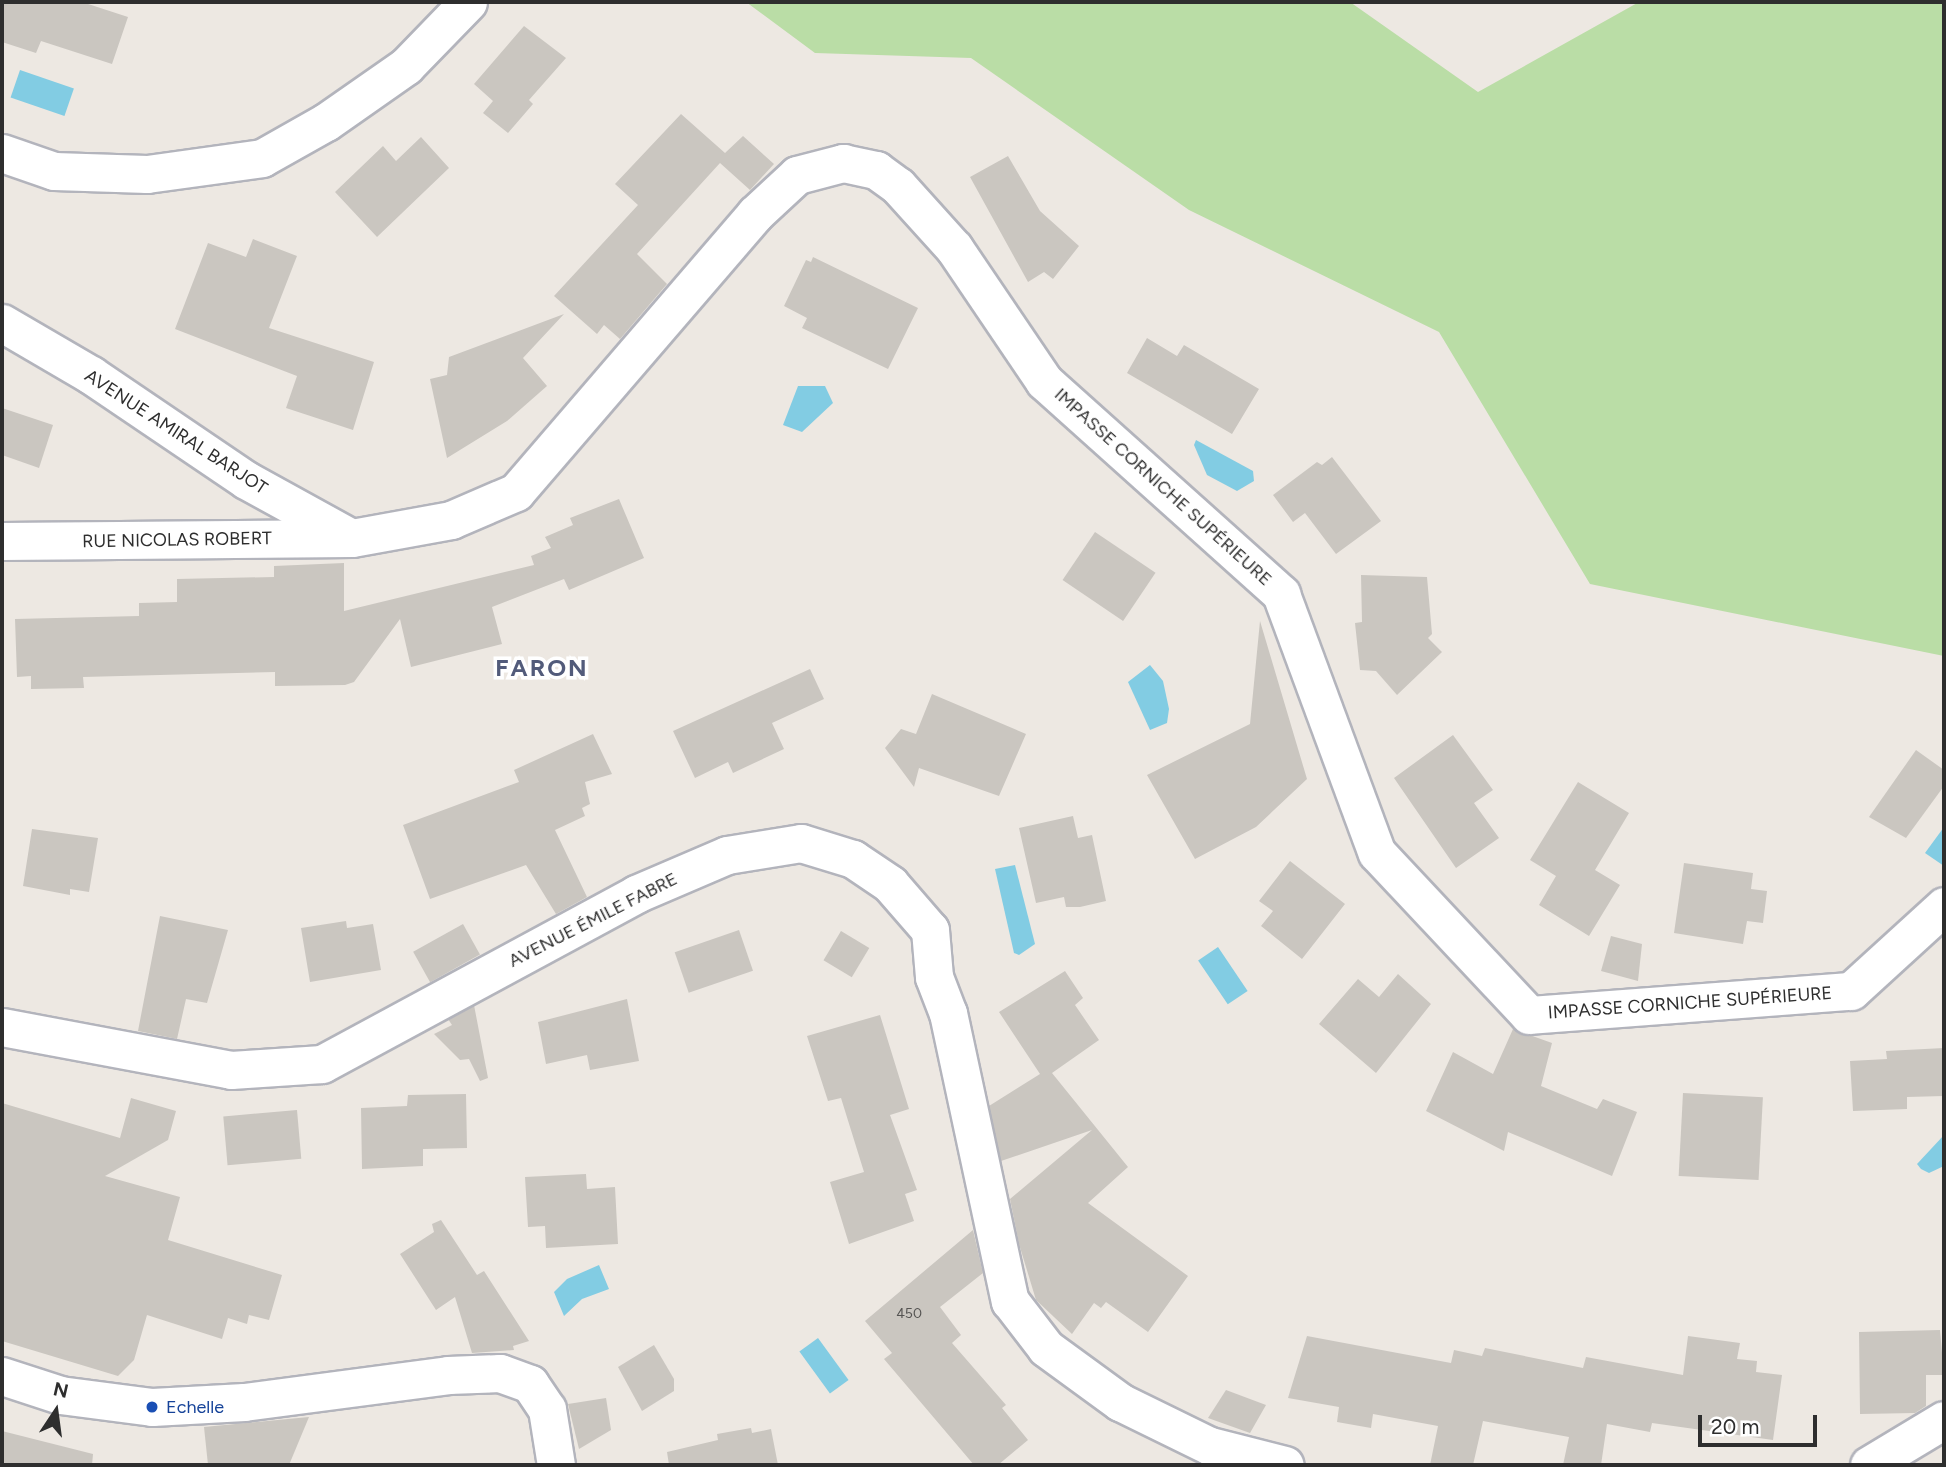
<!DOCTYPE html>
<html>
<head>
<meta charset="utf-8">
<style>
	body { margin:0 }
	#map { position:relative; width:1946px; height:1467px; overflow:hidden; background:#ede8e2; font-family:Figtree,sans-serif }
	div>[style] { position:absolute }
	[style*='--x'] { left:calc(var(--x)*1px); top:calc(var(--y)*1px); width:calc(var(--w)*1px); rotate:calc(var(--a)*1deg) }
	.green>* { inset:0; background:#badda6 }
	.water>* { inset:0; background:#82cce3; transform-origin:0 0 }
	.building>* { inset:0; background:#cac6c0; transform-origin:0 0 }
	.roads { filter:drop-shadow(2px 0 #b3b4bc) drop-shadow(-2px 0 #b3b4bc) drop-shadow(0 2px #b3b4bc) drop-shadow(0 -2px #b3b4bc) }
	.street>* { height:37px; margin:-18.5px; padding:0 18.5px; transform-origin:18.5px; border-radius:18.5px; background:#fff }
	.dots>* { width:19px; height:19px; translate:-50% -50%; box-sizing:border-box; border:4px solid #fff; border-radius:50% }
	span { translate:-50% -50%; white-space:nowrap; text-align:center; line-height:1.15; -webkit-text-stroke:7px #fff; paint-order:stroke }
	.number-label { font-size:14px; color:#555452 }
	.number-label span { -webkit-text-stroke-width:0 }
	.street-label { font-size:18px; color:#2e2e2e }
	.transit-label { font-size:18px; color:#164399 }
	.left { translate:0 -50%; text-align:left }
	.district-label { font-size:24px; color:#525b7a; font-weight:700; letter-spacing:2px }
	.frame { position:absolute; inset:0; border:4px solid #2e2e2e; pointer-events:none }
	.north { position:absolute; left:21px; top:1376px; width:70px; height:70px; -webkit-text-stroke:5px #fff; paint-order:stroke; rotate:13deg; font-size:19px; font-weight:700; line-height:28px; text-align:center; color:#2e2e2e }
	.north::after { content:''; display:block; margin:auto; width:24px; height:32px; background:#2e2e2e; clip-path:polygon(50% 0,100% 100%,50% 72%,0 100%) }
	.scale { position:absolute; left:1698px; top:1415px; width:119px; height:32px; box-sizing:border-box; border:4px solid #2e2e2e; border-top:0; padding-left:9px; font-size:21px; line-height:24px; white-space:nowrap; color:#2e2e2e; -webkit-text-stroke:5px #fff; paint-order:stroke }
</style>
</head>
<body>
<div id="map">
	<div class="green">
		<div style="clip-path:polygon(746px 2px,1350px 2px,1478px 92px,1639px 2px,1944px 2px,1944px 656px,1590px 584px,1439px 332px,1189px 210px,971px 58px,815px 53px)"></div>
	</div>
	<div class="water">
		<div style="left:20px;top:70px;width:57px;height:29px;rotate:19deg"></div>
		<div style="clip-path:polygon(798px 386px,825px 386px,833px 403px,802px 432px,783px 425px)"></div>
		<div style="clip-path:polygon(1196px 440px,1253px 471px,1254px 481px,1237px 491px,1207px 475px,1194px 445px)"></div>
		<div style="clip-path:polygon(1150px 665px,1163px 681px,1169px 709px,1167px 723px,1150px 730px,1128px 682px)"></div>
		<div style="clip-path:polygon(1944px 827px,1944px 866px,1925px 853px)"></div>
		<div style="clip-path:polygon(1015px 865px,1035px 944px,1019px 955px,1014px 953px,995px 869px)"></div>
		<div style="left:1218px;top:947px;width:53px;height:24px;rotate:56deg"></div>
		<div style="clip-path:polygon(1944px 1135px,1944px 1166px,1929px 1173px,1921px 1169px,1917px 1164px)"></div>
		<div style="clip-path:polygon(599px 1265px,609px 1289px,582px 1299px,564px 1316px,554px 1292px,567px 1279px)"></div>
		<div style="left:818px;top:1338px;width:52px;height:23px;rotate:54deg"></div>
	</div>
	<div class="building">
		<div style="clip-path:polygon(2px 2px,82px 2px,128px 17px,112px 64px,41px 41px,36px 53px,2px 42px)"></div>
		<div style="clip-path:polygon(524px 26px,566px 58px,529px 100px,533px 104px,508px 133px,483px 113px,493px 101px,474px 84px)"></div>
		<div style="clip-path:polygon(681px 114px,725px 153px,743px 136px,774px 164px,750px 190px,720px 163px,637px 254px,667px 284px,620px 339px,604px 325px,597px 334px,554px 296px,638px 205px,615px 184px)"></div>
		<div style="clip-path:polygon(421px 137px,449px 168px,377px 237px,335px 192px,383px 146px,396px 161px)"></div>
		<div style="clip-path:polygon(1008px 156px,1040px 211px,1079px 246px,1053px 279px,1044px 272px,1028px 282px,970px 177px)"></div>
		<div style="clip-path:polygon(253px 239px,297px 256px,269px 328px,374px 362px,353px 430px,286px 408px,297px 376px,175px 329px,208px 243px,246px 257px)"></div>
		<div style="clip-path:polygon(813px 257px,918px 308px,888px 369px,802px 328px,807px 318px,784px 306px,806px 260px,811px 262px)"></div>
		<div style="clip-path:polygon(564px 314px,523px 358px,547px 386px,507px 421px,447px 458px,430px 379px,447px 375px,449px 357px)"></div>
		<div style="clip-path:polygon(1147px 338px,1177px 356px,1184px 345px,1259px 389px,1232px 434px,1127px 373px)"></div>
		<div style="clip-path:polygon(2px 408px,53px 425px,39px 468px,2px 455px)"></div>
		<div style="clip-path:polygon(1332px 457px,1381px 521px,1336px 554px,1305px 513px,1293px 522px,1273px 495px,1317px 462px,1322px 465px)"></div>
		<div style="clip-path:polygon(619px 499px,644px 558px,569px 590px,564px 579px,492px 607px,502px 644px,411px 667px,400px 619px,354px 682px,345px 685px,275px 686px,275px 672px,83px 677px,84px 688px,31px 689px,31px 676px,17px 677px,15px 619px,139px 616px,139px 603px,177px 602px,177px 579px,274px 577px,274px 566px,344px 563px,344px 611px,534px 565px,531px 556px,551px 548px,545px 537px,573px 525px,570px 518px)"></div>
		<div style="left:1095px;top:532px;width:73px;height:58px;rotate:34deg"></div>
		<div style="clip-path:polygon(1361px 575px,1427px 577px,1432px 634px,1428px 638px,1442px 652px,1397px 695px,1376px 671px,1360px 670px,1355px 623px,1362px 622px)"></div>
		<div style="clip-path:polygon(1260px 621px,1307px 779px,1256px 827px,1195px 859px,1147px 775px,1250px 724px)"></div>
		<div style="clip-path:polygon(810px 669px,824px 699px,772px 723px,784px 749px,733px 773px,728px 762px,695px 778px,673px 731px)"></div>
		<div style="clip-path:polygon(932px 694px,1026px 734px,999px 796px,919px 768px,914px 787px,885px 748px,901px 729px,916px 734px)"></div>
		<div style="clip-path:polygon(593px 734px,612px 774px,585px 782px,590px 804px,582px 808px,585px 816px,555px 830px,587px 897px,556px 914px,526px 865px,430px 899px,403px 825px,519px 782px,514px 770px)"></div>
		<div style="clip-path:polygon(1453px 735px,1493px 790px,1474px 803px,1499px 838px,1456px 868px,1394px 778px)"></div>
		<div style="clip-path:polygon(1916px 750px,1944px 770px,1944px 786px,1906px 838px,1869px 817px)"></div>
		<div style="clip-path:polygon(1578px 782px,1629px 813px,1595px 870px,1620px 885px,1589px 936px,1539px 905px,1556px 876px,1530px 860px)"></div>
		<div style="clip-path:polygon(1073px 816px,1078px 838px,1092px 835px,1106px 901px,1080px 907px,1066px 907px,1064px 897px,1036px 903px,1019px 828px)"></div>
		<div style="clip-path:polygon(32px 829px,98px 838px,89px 892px,70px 889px,70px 895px,23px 886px)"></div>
		<div style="clip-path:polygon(1290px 861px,1345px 904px,1302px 959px,1261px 926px,1273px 911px,1259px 901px)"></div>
		<div style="clip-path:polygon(1684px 863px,1753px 873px,1751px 889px,1767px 891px,1763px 923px,1747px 921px,1743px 944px,1674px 933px)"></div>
		<div style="clip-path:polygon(160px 916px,228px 930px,207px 1003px,186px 999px,177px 1039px,138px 1031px)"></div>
		<div style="clip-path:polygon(346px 921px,347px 928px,373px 924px,381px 970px,310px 982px,301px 928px)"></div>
		<div style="left:463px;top:924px;width:35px;height:57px;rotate:61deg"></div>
		<div style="left:739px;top:930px;width:43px;height:68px;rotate:71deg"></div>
		<div style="left:841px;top:931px;width:33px;height:34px;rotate:31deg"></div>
		<div style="clip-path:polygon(1611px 936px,1642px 944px,1638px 981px,1601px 971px)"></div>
		<div style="clip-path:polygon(1065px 971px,1083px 998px,1075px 1005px,1099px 1040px,1052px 1073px,1128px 1167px,1088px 1203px,1188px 1276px,1148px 1332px,1106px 1302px,1101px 1308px,1094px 1303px,1072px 1334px,1036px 1300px,1019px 1244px,1010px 1199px,1092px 1130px,1001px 1161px,989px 1106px,1040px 1074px,999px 1012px)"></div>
		<div style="clip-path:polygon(1398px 974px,1431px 1004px,1376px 1073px,1319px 1024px,1358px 979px,1379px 997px)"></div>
		<div style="clip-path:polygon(627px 999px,639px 1061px,590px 1070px,587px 1055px,546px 1064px,538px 1022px)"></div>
		<div style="clip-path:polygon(474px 1005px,488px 1078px,480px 1081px,469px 1059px,460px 1060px,434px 1034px,452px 1025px,448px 1019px)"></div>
		<div style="clip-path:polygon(880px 1015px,909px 1109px,890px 1115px,917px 1190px,905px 1194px,914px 1221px,849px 1244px,830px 1182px,864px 1172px,841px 1098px,828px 1101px,807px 1036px)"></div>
		<div style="clip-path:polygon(1513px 1029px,1552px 1043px,1541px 1086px,1597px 1109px,1603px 1099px,1637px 1112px,1612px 1176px,1508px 1132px,1504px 1151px,1426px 1111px,1453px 1052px,1493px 1074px)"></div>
		<div style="clip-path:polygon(1944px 1048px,1944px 1096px,1907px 1097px,1907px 1109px,1853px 1111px,1850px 1061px,1887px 1059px,1886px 1051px)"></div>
		<div style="left:1683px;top:1093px;width:80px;height:83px;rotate:3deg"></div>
		<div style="clip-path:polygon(466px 1094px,467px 1148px,423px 1149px,423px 1166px,362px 1169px,361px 1108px,407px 1106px,408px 1095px)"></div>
		<div style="clip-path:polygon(131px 1098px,176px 1111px,168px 1140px,105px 1176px,180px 1197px,168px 1240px,282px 1275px,269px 1320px,249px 1315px,247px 1324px,228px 1318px,222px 1339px,147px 1315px,134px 1360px,118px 1376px,2px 1341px,2px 1103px,120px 1138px)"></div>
		<div style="left:297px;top:1110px;width:49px;height:74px;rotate:85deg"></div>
		<div style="clip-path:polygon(586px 1174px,587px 1189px,615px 1187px,618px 1244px,546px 1248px,545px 1226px,528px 1227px,525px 1177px)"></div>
		<div style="clip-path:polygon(441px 1220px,477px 1275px,484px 1271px,529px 1341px,513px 1346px,514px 1350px,472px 1353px,455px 1297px,436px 1310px,400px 1254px,434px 1232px,432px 1224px)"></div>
		<div style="clip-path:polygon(973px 1230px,983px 1273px,940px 1307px,961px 1335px,952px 1343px,1006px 1405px,1002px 1408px,1028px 1440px,998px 1465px,974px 1465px,884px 1359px,892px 1353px,865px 1321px)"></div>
		<div style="clip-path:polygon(1940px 1330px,1944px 1375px,1926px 1375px,1926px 1406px,1915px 1413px,1860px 1414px,1859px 1332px)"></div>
		<div style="clip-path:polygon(1307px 1336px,1451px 1363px,1454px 1350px,1482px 1356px,1485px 1348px,1583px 1368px,1586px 1357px,1683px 1375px,1688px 1336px,1740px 1343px,1737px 1359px,1757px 1361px,1756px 1372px,1782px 1375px,1773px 1440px,1652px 1423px,1650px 1432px,1607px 1424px,1601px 1465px,1563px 1465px,1569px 1437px,1483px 1421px,1473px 1465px,1430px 1465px,1438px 1426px,1373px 1414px,1371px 1428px,1337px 1422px,1339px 1407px,1288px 1398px)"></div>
		<div style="clip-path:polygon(654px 1345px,674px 1379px,674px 1391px,642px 1411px,618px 1367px)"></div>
		<div style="clip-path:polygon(1226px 1390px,1266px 1405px,1250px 1433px,1208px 1418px)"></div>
		<div style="clip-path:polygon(606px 1398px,611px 1430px,579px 1449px,568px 1404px)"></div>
		<div style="clip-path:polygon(309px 1417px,289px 1465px,208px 1465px,204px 1427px)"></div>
		<div style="clip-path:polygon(751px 1428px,752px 1433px,771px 1429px,778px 1465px,669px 1465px,667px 1452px,718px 1440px,717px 1434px)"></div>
		<div style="clip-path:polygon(2px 1431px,93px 1454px,92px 1465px,2px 1465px)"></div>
	</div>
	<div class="roads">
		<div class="street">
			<div style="--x:2;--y:153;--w:55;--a:19.1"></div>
			<div style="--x:54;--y:171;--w:93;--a:1.8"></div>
			<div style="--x:147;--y:174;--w:116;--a:-7.9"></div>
			<div style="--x:262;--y:158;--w:73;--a:-29.4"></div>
			<div style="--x:326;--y:122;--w:98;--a:-35"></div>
			<div style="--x:406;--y:66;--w:89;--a:-45.9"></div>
			<div style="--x:2;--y:323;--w:103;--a:30.3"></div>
			<div style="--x:91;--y:375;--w:187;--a:34.1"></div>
			<div style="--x:246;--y:480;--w:116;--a:28.8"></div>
			<div style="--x:2;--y:541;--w:350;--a:-0.5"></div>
			<div style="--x:352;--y:538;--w:101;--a:-10.3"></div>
			<div style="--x:451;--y:520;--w:71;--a:-23.3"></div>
			<div style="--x:516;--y:492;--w:367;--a:-49.3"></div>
			<div style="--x:755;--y:214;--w:57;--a:-42.9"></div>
			<div style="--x:797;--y:175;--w:48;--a:-14.6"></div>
			<div style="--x:843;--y:163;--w:34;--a:12"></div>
			<div style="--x:876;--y:170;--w:27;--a:36"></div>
			<div style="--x:898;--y:186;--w:84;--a:47.9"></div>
			<div style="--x:954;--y:248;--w:161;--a:55.9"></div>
			<div style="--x:1044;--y:381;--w:319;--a:41.9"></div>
			<div style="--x:1281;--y:594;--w:276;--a:69.7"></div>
			<div style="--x:1377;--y:853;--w:222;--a:46.8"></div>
			<div style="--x:1529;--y:1015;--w:323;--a:-4.3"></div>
			<div style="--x:1851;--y:991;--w:126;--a:-42.4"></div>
			<div style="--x:2;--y:1027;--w:233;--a:10.6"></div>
			<div style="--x:231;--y:1070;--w:91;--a:-3.8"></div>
			<div style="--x:322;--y:1064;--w:357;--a:-28.4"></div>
			<div style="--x:636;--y:894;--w:99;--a:-23.2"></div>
			<div style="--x:727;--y:855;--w:75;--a:-9.2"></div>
			<div style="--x:801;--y:843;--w:54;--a:17.1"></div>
			<div style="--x:853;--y:859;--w:45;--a:34"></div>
			<div style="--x:890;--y:884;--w:61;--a:49"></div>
			<div style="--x:930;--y:930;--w:47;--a:85.1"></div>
			<div style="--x:934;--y:977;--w:39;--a:69"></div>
			<div style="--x:948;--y:1013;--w:295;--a:77.9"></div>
			<div style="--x:1010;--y:1301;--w:59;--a:52.5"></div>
			<div style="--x:1046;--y:1348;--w:92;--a:36.1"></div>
			<div style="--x:1120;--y:1402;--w:100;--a:26.1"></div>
			<div style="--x:1210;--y:1446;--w:77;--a:14.2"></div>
			<div style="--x:2;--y:1376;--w:61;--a:18.1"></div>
			<div style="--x:60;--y:1395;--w:93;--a:7.4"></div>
			<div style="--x:152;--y:1407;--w:92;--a:-3.1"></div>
			<div style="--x:244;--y:1402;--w:206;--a:-7.5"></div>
			<div style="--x:448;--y:1375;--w:52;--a:-2.2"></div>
			<div style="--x:500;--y:1373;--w:32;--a:20"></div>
			<div style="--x:530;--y:1384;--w:30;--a:56"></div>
			<div style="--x:547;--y:1409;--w:57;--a:80.9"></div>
			<div style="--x:1869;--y:1465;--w:87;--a:-31"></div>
		</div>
	</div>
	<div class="dots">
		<div style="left:152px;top:1407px;background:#1a4fb4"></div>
	</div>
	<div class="number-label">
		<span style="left:909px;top:1314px">450</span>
	</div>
	<div class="street-label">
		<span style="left:176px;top:432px;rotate:33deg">AVENUE AMIRAL BARJOT</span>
		<span style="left:1163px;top:487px;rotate:42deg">IMPASSE CORNICHE SUPÉRIEURE</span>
		<span style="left:177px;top:540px;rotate:-1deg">RUE NICOLAS ROBERT</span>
		<span style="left:593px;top:920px;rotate:-27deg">AVENUE ÉMILE FABRE</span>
		<span style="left:1690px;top:1003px;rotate:-4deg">IMPASSE CORNICHE SUPÉRIEURE</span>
	</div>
	<div class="transit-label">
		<span class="left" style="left:166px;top:1407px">Echelle</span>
	</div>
	<div class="district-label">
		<span style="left:542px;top:668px">FARON</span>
	</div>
	<div class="frame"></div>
	<div class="north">N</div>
	<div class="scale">20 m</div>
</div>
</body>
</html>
